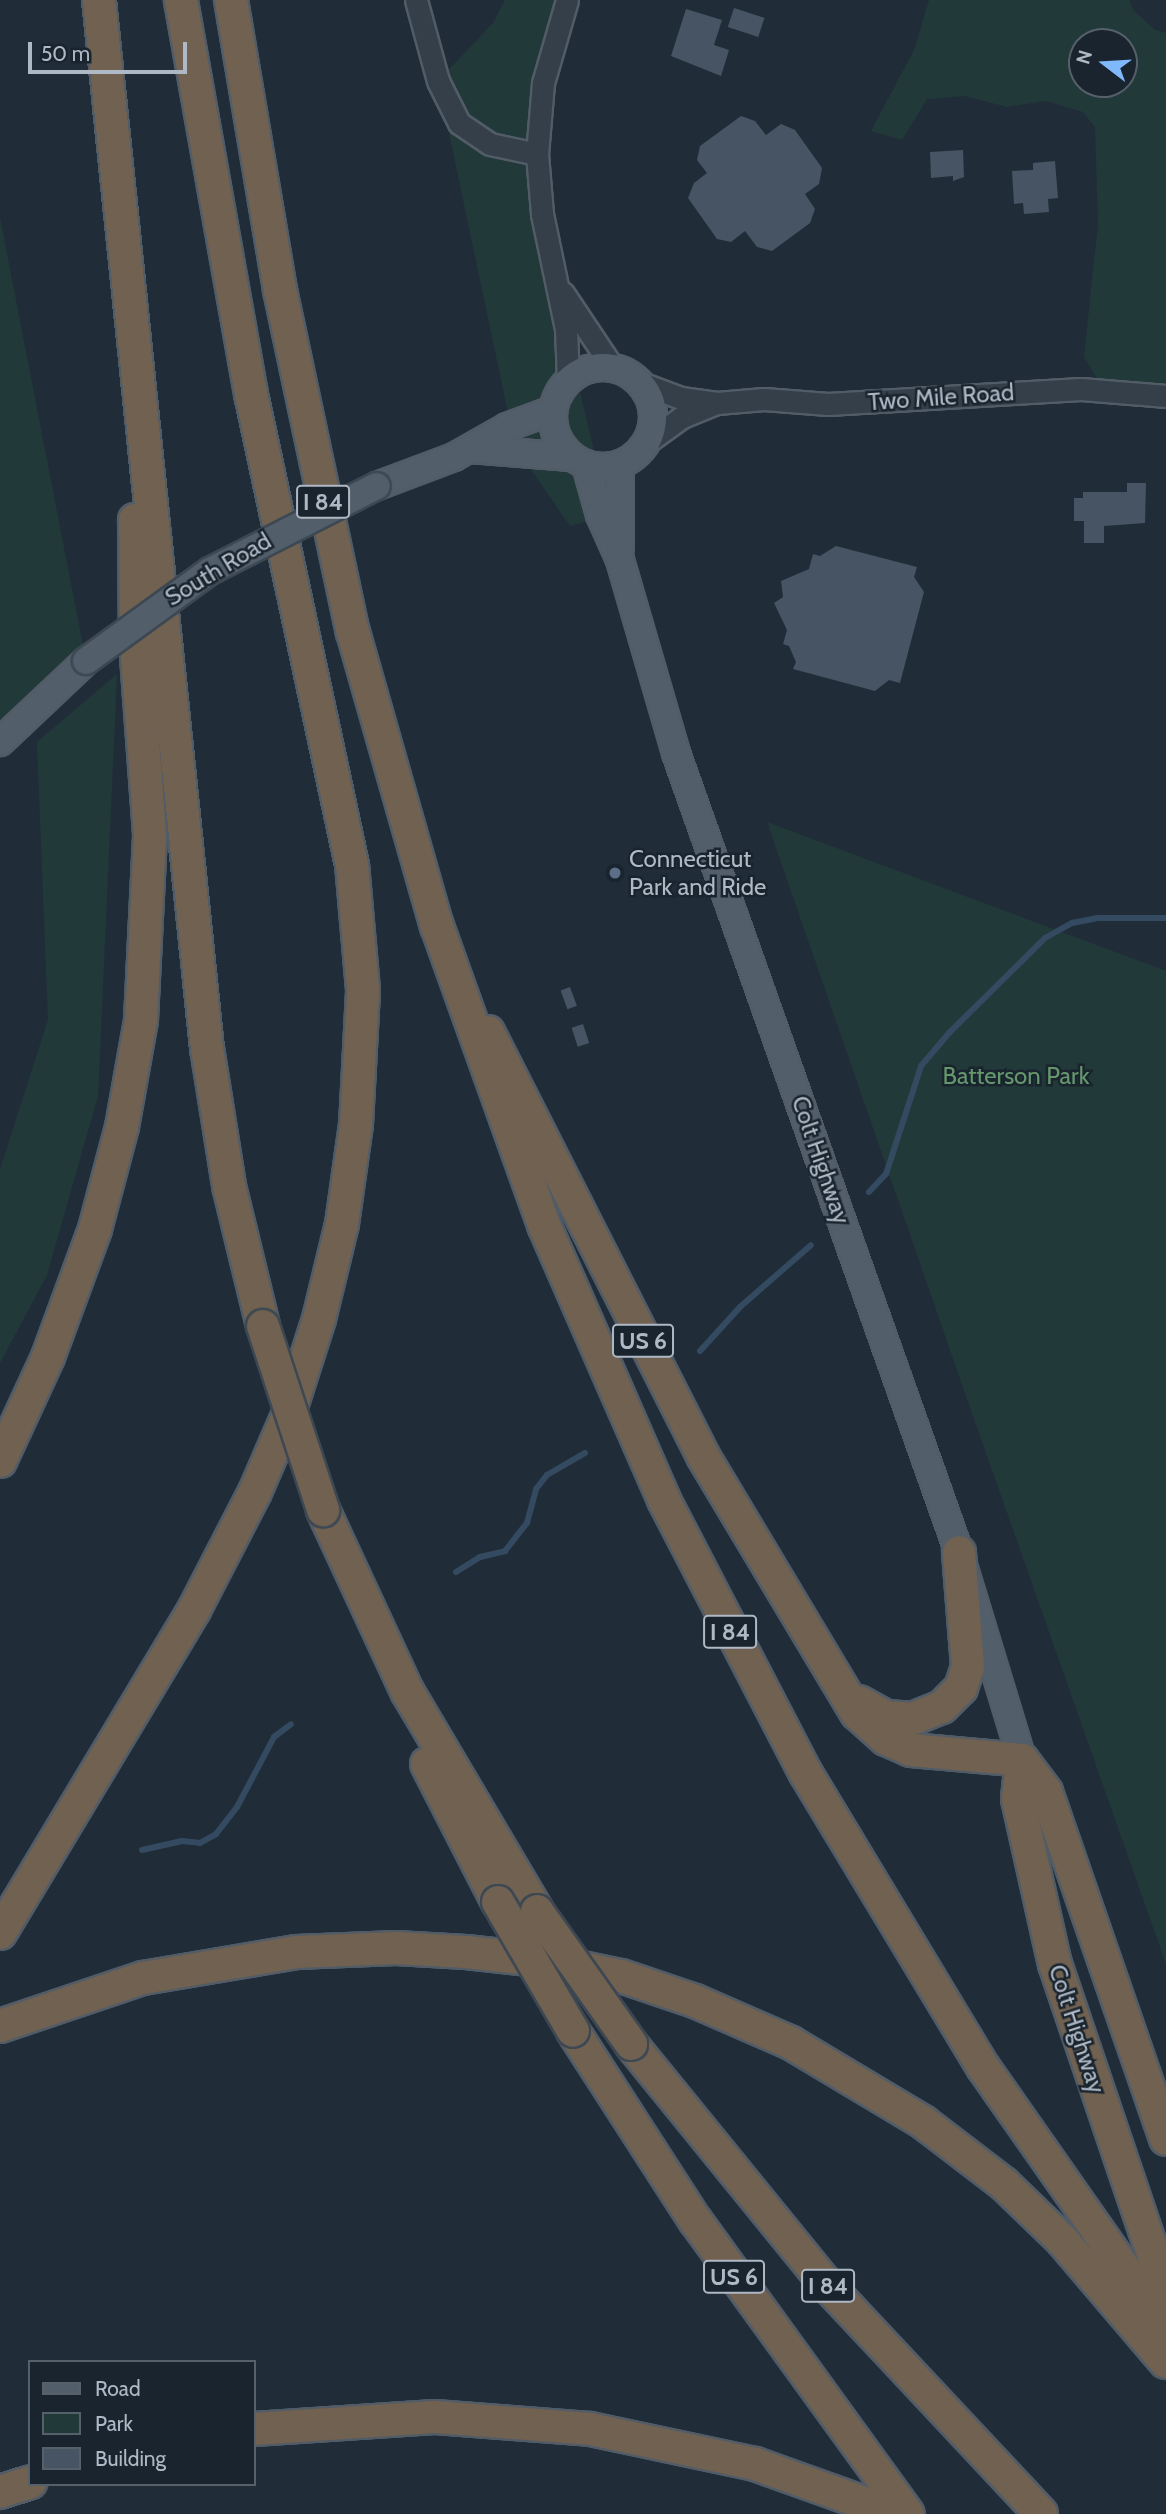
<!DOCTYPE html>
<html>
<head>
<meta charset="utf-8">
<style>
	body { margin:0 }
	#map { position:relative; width:1166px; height:2514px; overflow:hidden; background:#202d39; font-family:Cabin,sans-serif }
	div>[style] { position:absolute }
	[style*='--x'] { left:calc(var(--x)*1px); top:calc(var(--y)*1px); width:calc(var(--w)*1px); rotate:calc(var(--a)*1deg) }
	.green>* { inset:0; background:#22393a }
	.stream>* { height:6px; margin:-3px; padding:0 3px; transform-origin:3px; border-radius:3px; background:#334a61 }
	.building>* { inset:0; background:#465463; transform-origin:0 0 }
	.roads { filter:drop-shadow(2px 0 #525c67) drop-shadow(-2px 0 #525c67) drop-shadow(0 2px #525c67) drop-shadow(0 -2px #525c67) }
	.minor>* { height:21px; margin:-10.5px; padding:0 10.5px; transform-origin:10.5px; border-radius:10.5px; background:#343f4a }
	.major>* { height:26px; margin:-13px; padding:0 13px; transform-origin:13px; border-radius:13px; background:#525e6a }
	.major>.ring { margin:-13px; padding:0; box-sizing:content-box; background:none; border:26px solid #525e6a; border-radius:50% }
	.highway>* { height:32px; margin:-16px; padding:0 16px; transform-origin:16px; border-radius:16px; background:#706151 }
	.bridges { filter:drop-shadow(2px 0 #3d4853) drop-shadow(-2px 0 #3d4853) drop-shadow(0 2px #3d4853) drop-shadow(0 -2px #3d4853) }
	.major-bridge>* { height:26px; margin:-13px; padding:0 13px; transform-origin:13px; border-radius:13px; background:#525e6a }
	.highway-bridge>* { height:32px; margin:-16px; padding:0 16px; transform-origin:16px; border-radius:16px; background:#706151 }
	.dots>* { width:19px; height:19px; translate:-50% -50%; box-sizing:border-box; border:4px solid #19242e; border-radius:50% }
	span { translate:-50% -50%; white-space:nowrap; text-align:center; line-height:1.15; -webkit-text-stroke:5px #19242e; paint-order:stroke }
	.shield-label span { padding:2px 5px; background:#19242e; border:2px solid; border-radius:5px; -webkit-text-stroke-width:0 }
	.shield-label { font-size:23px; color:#afb9c6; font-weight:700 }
	.street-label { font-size:24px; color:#afb9c6 }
	.poi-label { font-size:24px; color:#afb9c6 }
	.left { translate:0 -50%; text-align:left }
	.park-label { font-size:24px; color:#65976d }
	.legend { position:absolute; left:28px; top:2360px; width:228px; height:126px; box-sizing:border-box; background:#19242e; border:2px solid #55606b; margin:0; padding:9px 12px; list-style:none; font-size:21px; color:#afb9c6 }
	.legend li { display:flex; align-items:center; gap:14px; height:35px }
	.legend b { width:35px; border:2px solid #55606b }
	.north { position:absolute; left:1068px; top:28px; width:70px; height:70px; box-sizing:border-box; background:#19242e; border:2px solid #55606b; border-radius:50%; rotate:287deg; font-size:19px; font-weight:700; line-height:28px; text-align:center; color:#afb9c6 }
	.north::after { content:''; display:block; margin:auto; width:24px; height:32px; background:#7fb8fb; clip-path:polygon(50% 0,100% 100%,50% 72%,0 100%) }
	.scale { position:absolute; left:28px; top:42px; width:159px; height:32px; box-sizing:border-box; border:4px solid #afb9c6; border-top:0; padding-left:9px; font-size:21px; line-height:24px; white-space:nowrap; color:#afb9c6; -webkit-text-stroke:5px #19242e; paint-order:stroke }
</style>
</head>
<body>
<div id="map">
	<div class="green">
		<div style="clip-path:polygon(505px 0,567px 0,539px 112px,570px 350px,620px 560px,596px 519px,570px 526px,515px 446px,438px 81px,493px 23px)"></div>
		<div style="clip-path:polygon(evenodd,929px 0,1129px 0,1133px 10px,1155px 30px,1166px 33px,1166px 396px,1106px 393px,1084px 357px,1098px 224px,1095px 127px,1083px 112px,1046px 101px,1007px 107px,965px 96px,927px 99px,902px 140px,871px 131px,914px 50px,929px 0,1082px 42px,1124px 42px,1124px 84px,1082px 84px,1082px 42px)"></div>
		<div style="clip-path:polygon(0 218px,86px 661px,0 745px)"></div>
		<div style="clip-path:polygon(117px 674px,98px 1096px,47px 1275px,0 1363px,0 1169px,48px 1020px,37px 742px)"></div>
		<div style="clip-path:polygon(767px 822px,1166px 971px,1166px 1964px,967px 1399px)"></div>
	</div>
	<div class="stream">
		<div style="--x:869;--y:1192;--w:25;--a:-47"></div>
		<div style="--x:886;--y:1174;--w:114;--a:-72"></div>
		<div style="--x:921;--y:1066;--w:43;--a:-49.7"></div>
		<div style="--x:949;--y:1033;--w:135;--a:-44.7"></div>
		<div style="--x:1045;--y:938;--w:31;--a:-29"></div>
		<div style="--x:1072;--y:923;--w:25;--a:-11"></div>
		<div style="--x:1097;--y:918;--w:69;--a:0"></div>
		<div style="--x:700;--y:1351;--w:59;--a:-47.7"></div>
		<div style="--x:740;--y:1307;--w:94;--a:-41.1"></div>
		<div style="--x:456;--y:1572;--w:28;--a:-32"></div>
		<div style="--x:480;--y:1557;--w:26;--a:-13"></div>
		<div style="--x:505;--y:1551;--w:36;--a:-52"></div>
		<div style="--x:527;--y:1523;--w:35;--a:-75"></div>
		<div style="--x:536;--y:1489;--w:18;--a:-52"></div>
		<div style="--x:547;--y:1475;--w:44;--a:-30.1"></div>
		<div style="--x:142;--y:1850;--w:41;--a:-12.7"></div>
		<div style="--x:182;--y:1841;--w:18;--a:6"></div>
		<div style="--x:200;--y:1843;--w:18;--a:-29"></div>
		<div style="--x:216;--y:1834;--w:34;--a:-52"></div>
		<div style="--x:237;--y:1807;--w:79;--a:-62.1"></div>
		<div style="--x:274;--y:1737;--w:21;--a:-37"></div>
	</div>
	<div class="building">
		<div style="left:734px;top:8px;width:32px;height:20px;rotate:18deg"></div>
		<div style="clip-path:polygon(686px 9px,722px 20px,714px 45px,729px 50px,721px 76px,671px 56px)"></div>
		<div style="clip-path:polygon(741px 116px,755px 121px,766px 135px,781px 124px,795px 130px,822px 168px,819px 184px,805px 194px,815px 209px,810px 223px,772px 251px,757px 247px,745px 231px,731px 242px,717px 239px,688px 198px,694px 183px,707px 173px,697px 160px,700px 146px)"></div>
		<div style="clip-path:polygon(963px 150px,964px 177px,953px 181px,953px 176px,931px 178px,930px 152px)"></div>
		<div style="clip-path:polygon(1055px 161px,1058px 198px,1048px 199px,1049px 212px,1024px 214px,1023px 203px,1014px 204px,1012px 171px,1033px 170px,1033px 163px)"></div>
		<div style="clip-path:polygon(1127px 483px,1146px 483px,1145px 523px,1104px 526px,1104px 543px,1084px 543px,1084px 521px,1074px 521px,1074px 498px,1083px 498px,1083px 492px,1127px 492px)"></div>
		<div style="clip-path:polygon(836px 546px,917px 567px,914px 577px,924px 592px,900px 683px,889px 680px,875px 691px,793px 669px,796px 662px,789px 646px,783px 644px,787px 630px,774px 603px,783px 597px,781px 581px,809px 569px,813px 554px,820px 556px)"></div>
		<div style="left:570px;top:987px;width:20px;height:10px;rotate:70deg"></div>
		<div style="left:583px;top:1024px;width:20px;height:12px;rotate:72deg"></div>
	</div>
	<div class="roads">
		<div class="minor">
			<div style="--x:416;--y:0;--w:84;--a:74.8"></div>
			<div style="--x:438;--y:81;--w:47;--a:63.4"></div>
			<div style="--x:459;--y:123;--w:37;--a:34"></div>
			<div style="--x:490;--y:144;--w:48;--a:12"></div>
			<div style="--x:567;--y:0;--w:86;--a:106.1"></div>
			<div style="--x:543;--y:83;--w:71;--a:94.8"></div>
			<div style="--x:537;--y:154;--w:60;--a:85.2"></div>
			<div style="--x:542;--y:214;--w:117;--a:78.2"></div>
			<div style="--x:566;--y:329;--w:52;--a:87.8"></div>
			<div style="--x:563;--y:293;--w:90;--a:56.3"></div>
			<div style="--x:641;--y:383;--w:43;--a:20.6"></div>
			<div style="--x:681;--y:398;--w:36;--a:8"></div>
			<div style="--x:717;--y:403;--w:47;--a:-4.9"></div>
			<div style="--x:764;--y:399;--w:64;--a:4.5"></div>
			<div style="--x:828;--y:404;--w:253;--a:-3.4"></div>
			<div style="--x:1081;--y:389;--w:85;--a:4.7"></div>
			<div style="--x:646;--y:443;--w:44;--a:-35.8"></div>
			<div style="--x:682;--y:417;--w:35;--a:-22"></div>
		</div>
		<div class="major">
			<div class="ring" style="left:553px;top:367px;width:74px;height:74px"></div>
			<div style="--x:470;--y:449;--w:101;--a:4.5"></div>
			<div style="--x:586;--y:465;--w:52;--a:74.4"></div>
			<div style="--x:600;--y:515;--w:49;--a:66"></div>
			<div style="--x:620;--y:560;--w:201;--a:73.8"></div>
			<div style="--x:676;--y:753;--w:848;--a:70.5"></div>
			<div style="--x:959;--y:1552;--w:217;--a:73.1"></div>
			<div style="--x:620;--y:465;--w:83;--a:90"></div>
			<div style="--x:377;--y:486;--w:82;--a:-20.6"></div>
			<div style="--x:454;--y:457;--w:61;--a:-29.5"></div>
			<div style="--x:507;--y:427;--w:49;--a:-20.3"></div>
			<div style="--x:0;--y:742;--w:118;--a:-43.3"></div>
		</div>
		<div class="highway">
			<div style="--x:99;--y:0;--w:1054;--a:84.12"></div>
			<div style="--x:207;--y:1048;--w:140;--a:80.9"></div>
			<div style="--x:229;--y:1186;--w:144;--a:76.3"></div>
			<div style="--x:231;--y:0;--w:294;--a:80.4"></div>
			<div style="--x:280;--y:290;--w:350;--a:78"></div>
			<div style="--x:353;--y:632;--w:306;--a:74.1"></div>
			<div style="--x:437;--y:926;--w:318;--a:70.3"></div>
			<div style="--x:544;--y:1225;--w:300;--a:66.4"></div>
			<div style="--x:664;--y:1500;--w:306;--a:62.6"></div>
			<div style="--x:805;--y:1772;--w:345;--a:58.9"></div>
			<div style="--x:983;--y:2067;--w:319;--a:55"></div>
			<div style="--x:488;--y:1032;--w:475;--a:63.1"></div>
			<div style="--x:703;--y:1456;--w:300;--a:59.1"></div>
			<div style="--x:857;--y:1713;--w:39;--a:42"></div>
			<div style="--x:886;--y:1739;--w:27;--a:24"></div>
			<div style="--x:911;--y:1750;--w:111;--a:5.1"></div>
			<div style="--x:0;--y:1461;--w:115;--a:-65.2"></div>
			<div style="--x:48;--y:1357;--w:136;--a:-69.8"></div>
			<div style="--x:95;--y:1229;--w:106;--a:-75.2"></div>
			<div style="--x:122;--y:1127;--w:109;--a:-79.9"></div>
			<div style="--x:141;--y:1020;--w:186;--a:-87.2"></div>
			<div style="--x:150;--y:834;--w:191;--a:-94.2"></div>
			<div style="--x:136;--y:644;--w:124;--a:-90.5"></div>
			<div style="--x:323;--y:1510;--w:200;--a:65.1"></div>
			<div style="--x:407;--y:1691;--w:256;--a:59.4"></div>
			<div style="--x:859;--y:1702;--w:31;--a:29"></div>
			<div style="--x:886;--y:1717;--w:26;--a:4"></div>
			<div style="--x:912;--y:1719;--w:32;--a:-22"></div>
			<div style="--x:942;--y:1707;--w:27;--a:-45"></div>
			<div style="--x:961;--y:1688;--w:22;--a:-72"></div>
			<div style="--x:968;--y:1667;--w:115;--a:-94.5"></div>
			<div style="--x:1022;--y:1760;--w:39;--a:96"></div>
			<div style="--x:1018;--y:1799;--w:169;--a:77.4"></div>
			<div style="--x:1055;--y:1964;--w:346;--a:71.3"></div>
			<div style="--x:1022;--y:1760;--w:40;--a:53"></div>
			<div style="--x:1046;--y:1792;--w:367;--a:70.9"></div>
			<div style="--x:427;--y:1764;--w:155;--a:62.8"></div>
			<div style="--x:0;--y:1933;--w:377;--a:-59"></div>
			<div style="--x:194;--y:1610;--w:133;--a:-62.7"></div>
			<div style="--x:255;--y:1492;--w:86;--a:-66.7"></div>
			<div style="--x:289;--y:1413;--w:99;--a:-72.3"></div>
			<div style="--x:319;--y:1319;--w:98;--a:-76.4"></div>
			<div style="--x:342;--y:1224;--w:100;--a:-82"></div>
			<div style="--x:356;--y:1125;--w:135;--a:-87"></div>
			<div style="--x:363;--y:990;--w:125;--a:-95"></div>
			<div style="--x:352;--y:865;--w:482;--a:-102.1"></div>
			<div style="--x:251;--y:394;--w:400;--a:-100.1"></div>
			<div style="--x:0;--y:2026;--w:151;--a:-18.6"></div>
			<div style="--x:143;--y:1978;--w:155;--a:-9.6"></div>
			<div style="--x:296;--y:1952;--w:100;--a:-2.3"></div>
			<div style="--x:396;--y:1948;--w:70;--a:3.3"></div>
			<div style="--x:466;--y:1952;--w:82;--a:6.3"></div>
			<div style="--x:548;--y:1961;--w:75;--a:11.6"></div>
			<div style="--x:621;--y:1976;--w:78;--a:18.7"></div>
			<div style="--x:695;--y:2001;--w:105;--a:23.6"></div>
			<div style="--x:791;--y:2043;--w:154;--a:30.9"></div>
			<div style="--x:923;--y:2122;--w:102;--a:37.4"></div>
			<div style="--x:1004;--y:2184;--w:81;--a:44"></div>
			<div style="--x:1062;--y:2240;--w:160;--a:49.6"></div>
			<div style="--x:573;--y:2031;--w:225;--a:57.2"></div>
			<div style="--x:695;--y:2220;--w:363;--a:54.1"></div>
			<div style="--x:631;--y:2044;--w:311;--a:50.9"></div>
			<div style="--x:827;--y:2285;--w:313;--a:46.9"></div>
			<div style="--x:254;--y:2429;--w:181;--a:-3.8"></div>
			<div style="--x:435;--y:2417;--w:155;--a:4.4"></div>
			<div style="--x:590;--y:2429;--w:169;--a:12"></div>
			<div style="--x:755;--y:2464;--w:149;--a:19.7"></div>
			<div style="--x:0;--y:2492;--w:32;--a:-18"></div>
		</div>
	</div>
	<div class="bridges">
		<div class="major-bridge">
			<div style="--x:86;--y:661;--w:153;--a:-36"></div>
			<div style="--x:210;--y:571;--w:187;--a:-27"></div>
		</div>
		<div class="highway-bridge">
			<div style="--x:263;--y:1326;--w:194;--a:71.9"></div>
			<div style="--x:498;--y:1902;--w:149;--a:59.8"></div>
			<div style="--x:537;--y:1911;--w:163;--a:54.7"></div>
		</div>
	</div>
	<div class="dots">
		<div style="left:615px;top:873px;background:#5c6f8a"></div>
	</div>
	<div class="shield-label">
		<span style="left:323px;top:502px">I 84</span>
		<span style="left:643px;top:1341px">US 6</span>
		<span style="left:730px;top:1632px">I 84</span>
		<span style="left:734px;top:2277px">US 6</span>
		<span style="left:828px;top:2286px">I 84</span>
	</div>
	<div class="street-label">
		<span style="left:941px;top:397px;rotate:-4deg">Two Mile Road</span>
		<span style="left:218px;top:569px;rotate:-31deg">South Road</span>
		<span style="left:821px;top:1160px;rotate:71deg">Colt Highway</span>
		<span style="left:1077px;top:2029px;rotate:72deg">Colt Highway</span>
	</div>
	<div class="poi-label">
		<span class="left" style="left:629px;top:873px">Connecticut<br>Park and Ride</span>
	</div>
	<div class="park-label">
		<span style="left:1016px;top:1076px">Batterson Park</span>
	</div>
	<ul class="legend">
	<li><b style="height:9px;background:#525e6a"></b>Road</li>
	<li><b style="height:19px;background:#22393a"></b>Park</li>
	<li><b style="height:19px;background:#465463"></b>Building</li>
	</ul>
	<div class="north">N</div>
	<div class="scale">50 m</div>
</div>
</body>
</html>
